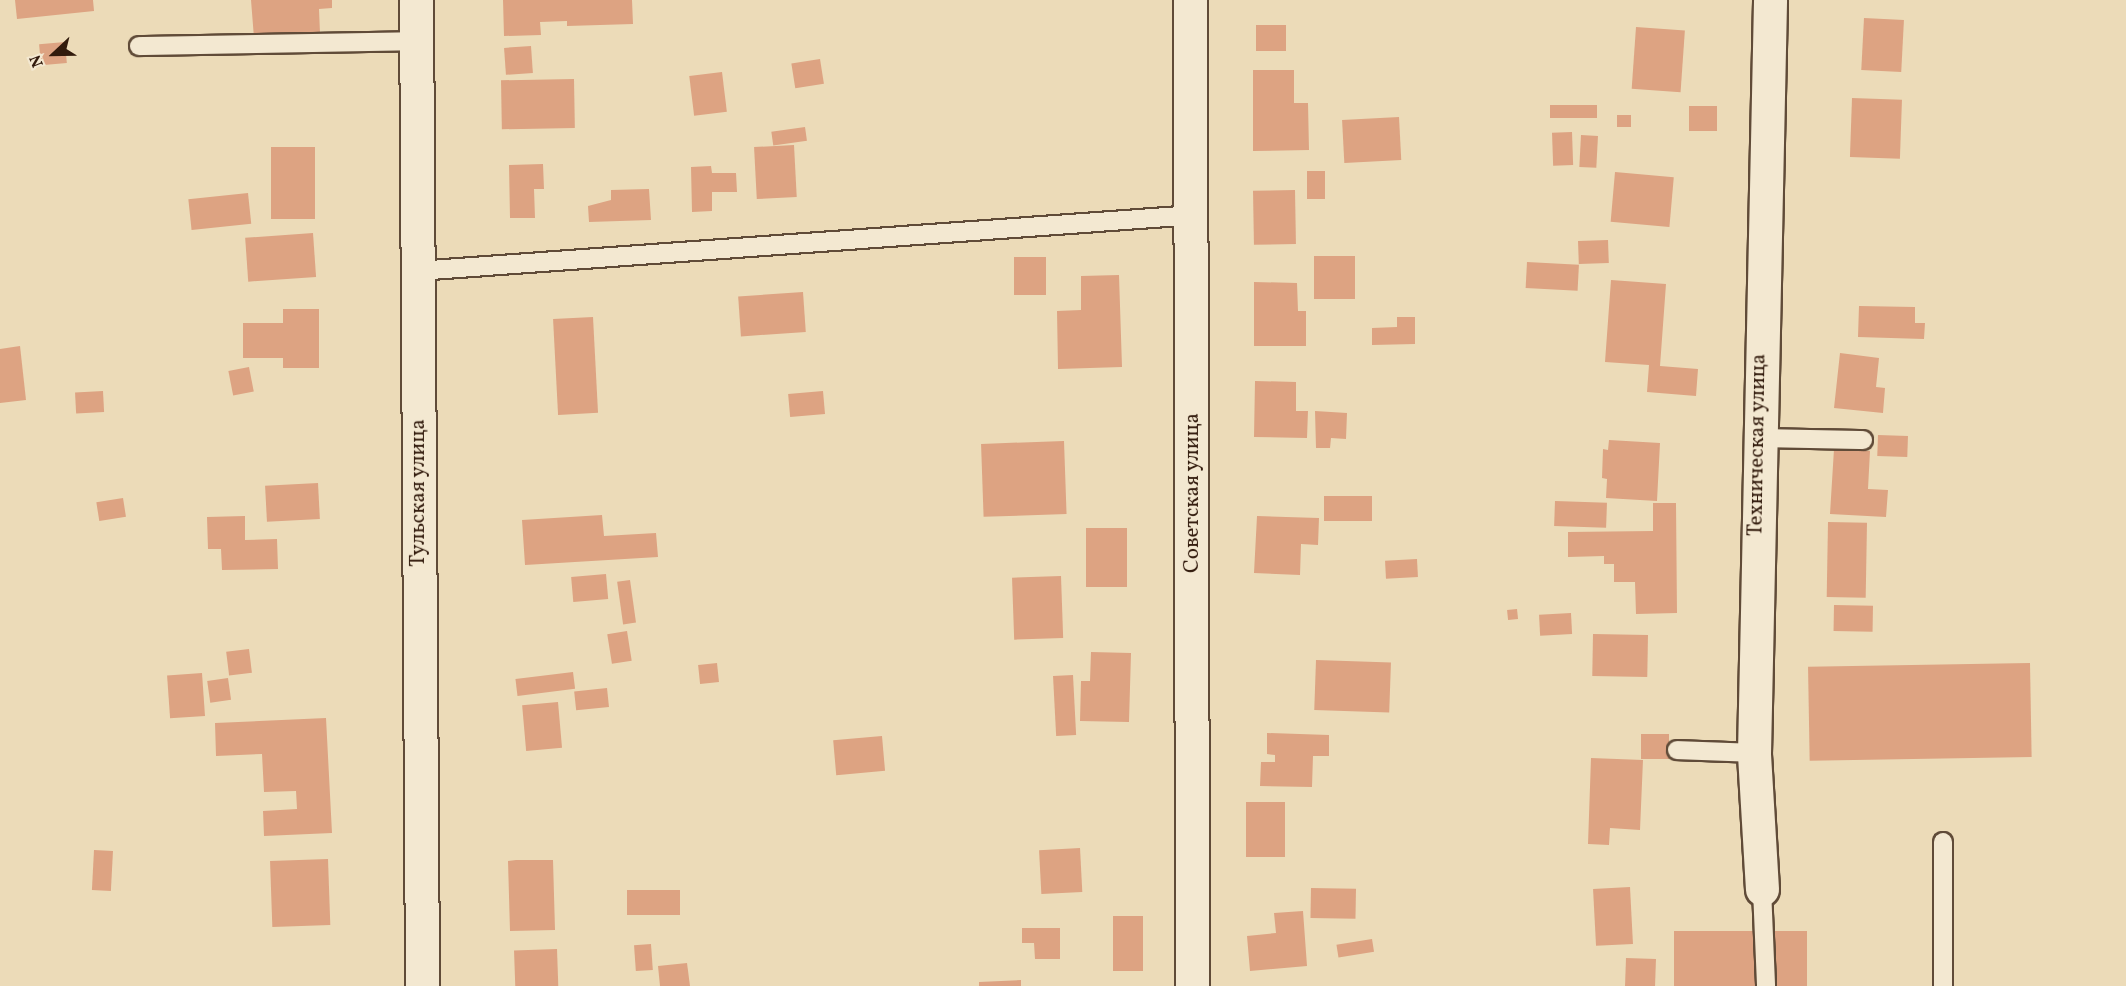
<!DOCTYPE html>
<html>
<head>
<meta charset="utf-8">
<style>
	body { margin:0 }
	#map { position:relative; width:2126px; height:986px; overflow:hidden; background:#ecdbb8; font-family:Vollkorn,serif }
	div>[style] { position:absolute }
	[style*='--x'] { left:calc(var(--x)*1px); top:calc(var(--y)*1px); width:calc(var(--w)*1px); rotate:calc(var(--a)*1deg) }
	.building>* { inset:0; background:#dda382; transform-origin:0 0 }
	.roads { filter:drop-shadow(2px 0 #604b38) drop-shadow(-2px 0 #604b38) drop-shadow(0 2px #604b38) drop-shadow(0 -2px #604b38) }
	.service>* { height:18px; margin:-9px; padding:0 9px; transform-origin:9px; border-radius:9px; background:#f3e8d1 }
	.minor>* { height:33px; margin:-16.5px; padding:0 16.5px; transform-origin:16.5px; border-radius:16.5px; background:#f3e8d1 }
	.secondary>* { height:33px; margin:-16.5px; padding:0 16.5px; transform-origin:16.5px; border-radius:16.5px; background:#f3e8d1 }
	span { translate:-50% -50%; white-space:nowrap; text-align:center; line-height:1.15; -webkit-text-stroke:5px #f3e8d1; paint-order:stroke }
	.street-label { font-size:21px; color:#321b0d }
	.north { position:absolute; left:24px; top:24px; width:60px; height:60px; -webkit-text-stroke:4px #f3e8d1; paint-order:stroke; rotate:248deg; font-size:16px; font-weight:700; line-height:24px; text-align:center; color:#321b0d }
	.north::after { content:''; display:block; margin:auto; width:21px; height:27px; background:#321b0d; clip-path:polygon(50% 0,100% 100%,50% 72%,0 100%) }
</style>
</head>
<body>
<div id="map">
	<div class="building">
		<div style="clip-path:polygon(15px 0,93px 0,94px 11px,17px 19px)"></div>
		<div style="clip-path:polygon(251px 0,332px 0,332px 8px,319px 9px,320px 33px,254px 38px)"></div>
		<div style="clip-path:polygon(503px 0,632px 0,633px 24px,567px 26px,567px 21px,540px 22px,541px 35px,504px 36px)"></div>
		<div style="left:1864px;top:18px;width:40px;height:52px;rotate:3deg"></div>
		<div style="left:1256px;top:25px;width:30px;height:26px"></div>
		<div style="left:1636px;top:27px;width:49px;height:62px;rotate:4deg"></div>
		<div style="left:65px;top:42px;width:21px;height:26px;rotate:85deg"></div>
		<div style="left:531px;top:46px;width:27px;height:27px;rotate:86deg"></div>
		<div style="left:820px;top:59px;width:25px;height:29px;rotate:81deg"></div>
		<div style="clip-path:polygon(1253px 70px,1294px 70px,1294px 103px,1308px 103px,1309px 150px,1253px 151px)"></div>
		<div style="left:722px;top:72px;width:40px;height:33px;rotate:83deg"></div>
		<div style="left:574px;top:79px;width:49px;height:73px;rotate:89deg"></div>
		<div style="left:1852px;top:98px;width:50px;height:59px;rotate:2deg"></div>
		<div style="left:1597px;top:105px;width:13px;height:47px;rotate:90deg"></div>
		<div style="left:1689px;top:106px;width:28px;height:25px"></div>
		<div style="left:1617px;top:115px;width:14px;height:12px"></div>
		<div style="left:1399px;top:117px;width:43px;height:57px;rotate:87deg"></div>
		<div style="left:805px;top:127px;width:14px;height:34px;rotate:82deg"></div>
		<div style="left:1572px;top:132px;width:33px;height:20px;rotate:88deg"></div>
		<div style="left:1581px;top:135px;width:17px;height:32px;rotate:3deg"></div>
		<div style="left:794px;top:145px;width:52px;height:40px;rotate:87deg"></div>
		<div style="left:271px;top:147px;width:44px;height:72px"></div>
		<div style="clip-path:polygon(543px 164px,544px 189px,534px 189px,535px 218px,510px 218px,509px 165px)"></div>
		<div style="clip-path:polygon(711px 166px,712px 173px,736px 173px,737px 192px,712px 192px,712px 211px,692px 212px,691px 167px)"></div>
		<div style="left:1307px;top:171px;width:18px;height:28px"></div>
		<div style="left:1615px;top:172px;width:59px;height:50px;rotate:5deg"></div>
		<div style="clip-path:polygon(649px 189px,651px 220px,589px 222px,588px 206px,611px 200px,611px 190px)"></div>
		<div style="left:1295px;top:190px;width:54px;height:42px;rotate:89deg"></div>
		<div style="left:248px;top:193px;width:31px;height:60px;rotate:84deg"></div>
		<div style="left:313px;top:233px;width:44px;height:68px;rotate:86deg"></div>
		<div style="left:1608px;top:240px;width:23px;height:30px;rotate:88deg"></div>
		<div style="left:1314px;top:256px;width:41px;height:43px"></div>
		<div style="left:1014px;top:257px;width:32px;height:38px"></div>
		<div style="left:1527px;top:262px;width:52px;height:26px;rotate:3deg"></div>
		<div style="clip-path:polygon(1119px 275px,1122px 367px,1058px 369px,1057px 311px,1081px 310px,1081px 276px)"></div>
		<div style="clip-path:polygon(1611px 280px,1666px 284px,1660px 366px,1698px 369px,1696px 396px,1647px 392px,1649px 365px,1605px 362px)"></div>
		<div style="clip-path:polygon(1254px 282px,1297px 283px,1298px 311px,1306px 311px,1306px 346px,1254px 346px)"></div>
		<div style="left:803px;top:292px;width:40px;height:65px;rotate:86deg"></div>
		<div style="clip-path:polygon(1859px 306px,1915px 307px,1915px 323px,1925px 323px,1924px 339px,1858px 337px)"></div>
		<div style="clip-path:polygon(283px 309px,319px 309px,319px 368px,283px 368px,283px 358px,243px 358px,243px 323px,283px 323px)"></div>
		<div style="left:593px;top:317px;width:96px;height:40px;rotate:87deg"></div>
		<div style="clip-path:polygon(1397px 317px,1415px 317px,1415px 344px,1372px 345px,1372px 328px,1397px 327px)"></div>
		<div style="clip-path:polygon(20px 346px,26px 400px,0 403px,0 349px)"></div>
		<div style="clip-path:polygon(1840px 353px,1879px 358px,1876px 387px,1885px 388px,1883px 413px,1834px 408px)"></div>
		<div style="left:249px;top:367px;width:25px;height:21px;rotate:79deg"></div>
		<div style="clip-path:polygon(1255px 381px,1296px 382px,1296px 411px,1308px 411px,1307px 438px,1254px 437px)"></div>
		<div style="left:103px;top:391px;width:21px;height:28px;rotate:87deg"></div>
		<div style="left:823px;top:391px;width:23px;height:35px;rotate:85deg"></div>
		<div style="clip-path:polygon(1315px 411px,1347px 413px,1346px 439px,1331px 438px,1330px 448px,1316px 448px)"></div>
		<div style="left:1878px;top:435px;width:30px;height:21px;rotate:2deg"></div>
		<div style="clip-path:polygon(1609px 440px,1660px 443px,1657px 501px,1606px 498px,1607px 479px,1602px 478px,1603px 449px,1608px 450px)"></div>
		<div style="left:1064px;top:441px;width:73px;height:83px;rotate:88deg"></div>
		<div style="clip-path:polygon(1834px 449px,1870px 451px,1868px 489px,1888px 490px,1886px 517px,1830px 514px)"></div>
		<div style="left:318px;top:483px;width:36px;height:53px;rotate:87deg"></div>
		<div style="left:1372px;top:496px;width:25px;height:48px;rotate:90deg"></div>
		<div style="left:123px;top:498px;width:19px;height:27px;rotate:81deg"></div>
		<div style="left:1555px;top:501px;width:52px;height:25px;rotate:2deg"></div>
		<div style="clip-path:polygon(1653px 503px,1676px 503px,1677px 613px,1636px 614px,1635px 582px,1614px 582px,1614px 564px,1604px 564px,1604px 556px,1568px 557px,1568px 532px,1653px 531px)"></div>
		<div style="clip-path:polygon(602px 515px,604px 536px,656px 533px,658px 557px,525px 565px,522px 520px)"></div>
		<div style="clip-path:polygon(245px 516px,245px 540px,277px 539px,278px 569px,222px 570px,221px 549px,208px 549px,207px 517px)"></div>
		<div style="clip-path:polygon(1257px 516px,1319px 518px,1318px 545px,1301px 544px,1300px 575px,1254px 573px)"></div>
		<div style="left:1828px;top:522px;width:39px;height:75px;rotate:1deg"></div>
		<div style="left:1086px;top:528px;width:41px;height:59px"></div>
		<div style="left:1417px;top:559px;width:18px;height:32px;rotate:87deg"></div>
		<div style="left:606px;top:574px;width:25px;height:35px;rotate:85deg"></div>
		<div style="left:1061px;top:576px;width:62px;height:49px;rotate:88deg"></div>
		<div style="left:630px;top:580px;width:43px;height:13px;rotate:82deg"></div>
		<div style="left:1834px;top:605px;width:39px;height:26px;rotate:1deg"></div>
		<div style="left:1517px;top:609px;width:10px;height:10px;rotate:84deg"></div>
		<div style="left:1571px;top:613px;width:21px;height:32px;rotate:87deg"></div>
		<div style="left:627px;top:631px;width:30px;height:20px;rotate:81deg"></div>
		<div style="left:1593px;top:634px;width:55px;height:42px;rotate:1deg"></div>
		<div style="left:249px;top:649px;width:24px;height:23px;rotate:83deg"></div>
		<div style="clip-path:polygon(1091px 652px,1131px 653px,1129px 722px,1080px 721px,1081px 681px,1090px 681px)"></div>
		<div style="left:1316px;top:660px;width:75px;height:50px;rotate:2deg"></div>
		<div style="left:717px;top:663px;width:19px;height:19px;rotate:84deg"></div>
		<div style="left:2030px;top:663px;width:94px;height:222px;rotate:89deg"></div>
		<div style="left:573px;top:672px;width:17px;height:58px;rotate:83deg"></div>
		<div style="left:202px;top:673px;width:43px;height:35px;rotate:86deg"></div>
		<div style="left:1073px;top:675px;width:60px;height:20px;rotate:87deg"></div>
		<div style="left:228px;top:678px;width:22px;height:21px;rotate:82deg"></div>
		<div style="left:607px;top:688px;width:19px;height:33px;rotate:84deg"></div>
		<div style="left:558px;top:702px;width:46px;height:36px;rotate:85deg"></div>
		<div style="clip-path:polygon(326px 718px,332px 833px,264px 836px,263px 811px,297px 809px,296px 791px,264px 792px,262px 754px,216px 756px,215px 723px)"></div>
		<div style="clip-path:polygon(1267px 733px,1329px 735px,1329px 756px,1313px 756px,1312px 787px,1260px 786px,1261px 762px,1275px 762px,1275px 755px,1267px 754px)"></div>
		<div style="left:1641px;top:734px;width:28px;height:25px"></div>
		<div style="left:882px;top:736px;width:35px;height:49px;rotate:85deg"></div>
		<div style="clip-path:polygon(1591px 758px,1643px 760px,1640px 830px,1610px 828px,1609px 845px,1588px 844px)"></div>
		<div style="left:1246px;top:802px;width:39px;height:55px"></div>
		<div style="left:1080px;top:848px;width:44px;height:41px;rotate:87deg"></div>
		<div style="left:94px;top:850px;width:19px;height:40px;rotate:3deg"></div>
		<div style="left:328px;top:859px;width:66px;height:58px;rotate:88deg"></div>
		<div style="clip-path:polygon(516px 860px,553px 860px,555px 930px,510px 931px,508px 861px)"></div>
		<div style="left:1630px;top:887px;width:57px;height:37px;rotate:87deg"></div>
		<div style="left:1311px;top:888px;width:45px;height:30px;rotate:1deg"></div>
		<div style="left:680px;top:890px;width:25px;height:53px;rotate:90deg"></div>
		<div style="clip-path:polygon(1303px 911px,1307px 966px,1250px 971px,1247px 936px,1276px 933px,1274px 913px)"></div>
		<div style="left:1113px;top:916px;width:30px;height:55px"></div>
		<div style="clip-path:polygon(1022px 928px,1060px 928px,1060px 959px,1035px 959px,1034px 943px,1022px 943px)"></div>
		<div style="left:1674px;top:931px;width:133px;height:55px"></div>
		<div style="left:1372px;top:939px;width:13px;height:36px;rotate:81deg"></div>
		<div style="left:651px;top:944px;width:26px;height:17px;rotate:86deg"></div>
		<div style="left:557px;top:949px;width:37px;height:43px;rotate:88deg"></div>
		<div style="left:1626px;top:958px;width:30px;height:28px;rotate:2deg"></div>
		<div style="clip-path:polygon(687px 963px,690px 986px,660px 986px,658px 966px)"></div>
		<div style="clip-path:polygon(1021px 980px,1021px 986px,979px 986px,979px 982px)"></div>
	</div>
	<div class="roads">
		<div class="service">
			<div style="--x:139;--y:46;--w:277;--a:-1"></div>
			<div style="--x:417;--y:271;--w:779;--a:-4.12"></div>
			<div style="--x:1757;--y:438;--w:106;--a:1.1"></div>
			<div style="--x:1677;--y:750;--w:77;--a:2.2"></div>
			<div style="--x:1943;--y:842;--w:144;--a:90"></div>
			<div style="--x:1762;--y:889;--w:97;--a:87.6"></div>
		</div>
		<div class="minor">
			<div style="--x:1190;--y:0;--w:986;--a:89.88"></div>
			<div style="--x:1762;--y:889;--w:136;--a:-93.4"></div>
			<div style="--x:1754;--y:753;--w:753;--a:-88.78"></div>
		</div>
		<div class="secondary">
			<div style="--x:416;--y:0;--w:986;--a:89.65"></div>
		</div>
	</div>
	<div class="street-label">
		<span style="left:1758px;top:445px;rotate:-89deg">Техническая улица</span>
		<span style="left:419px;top:493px;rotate:-90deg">Тульская улица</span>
		<span style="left:1193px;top:493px;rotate:-90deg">Советская улица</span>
	</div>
	<div class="north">N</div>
</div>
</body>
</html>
